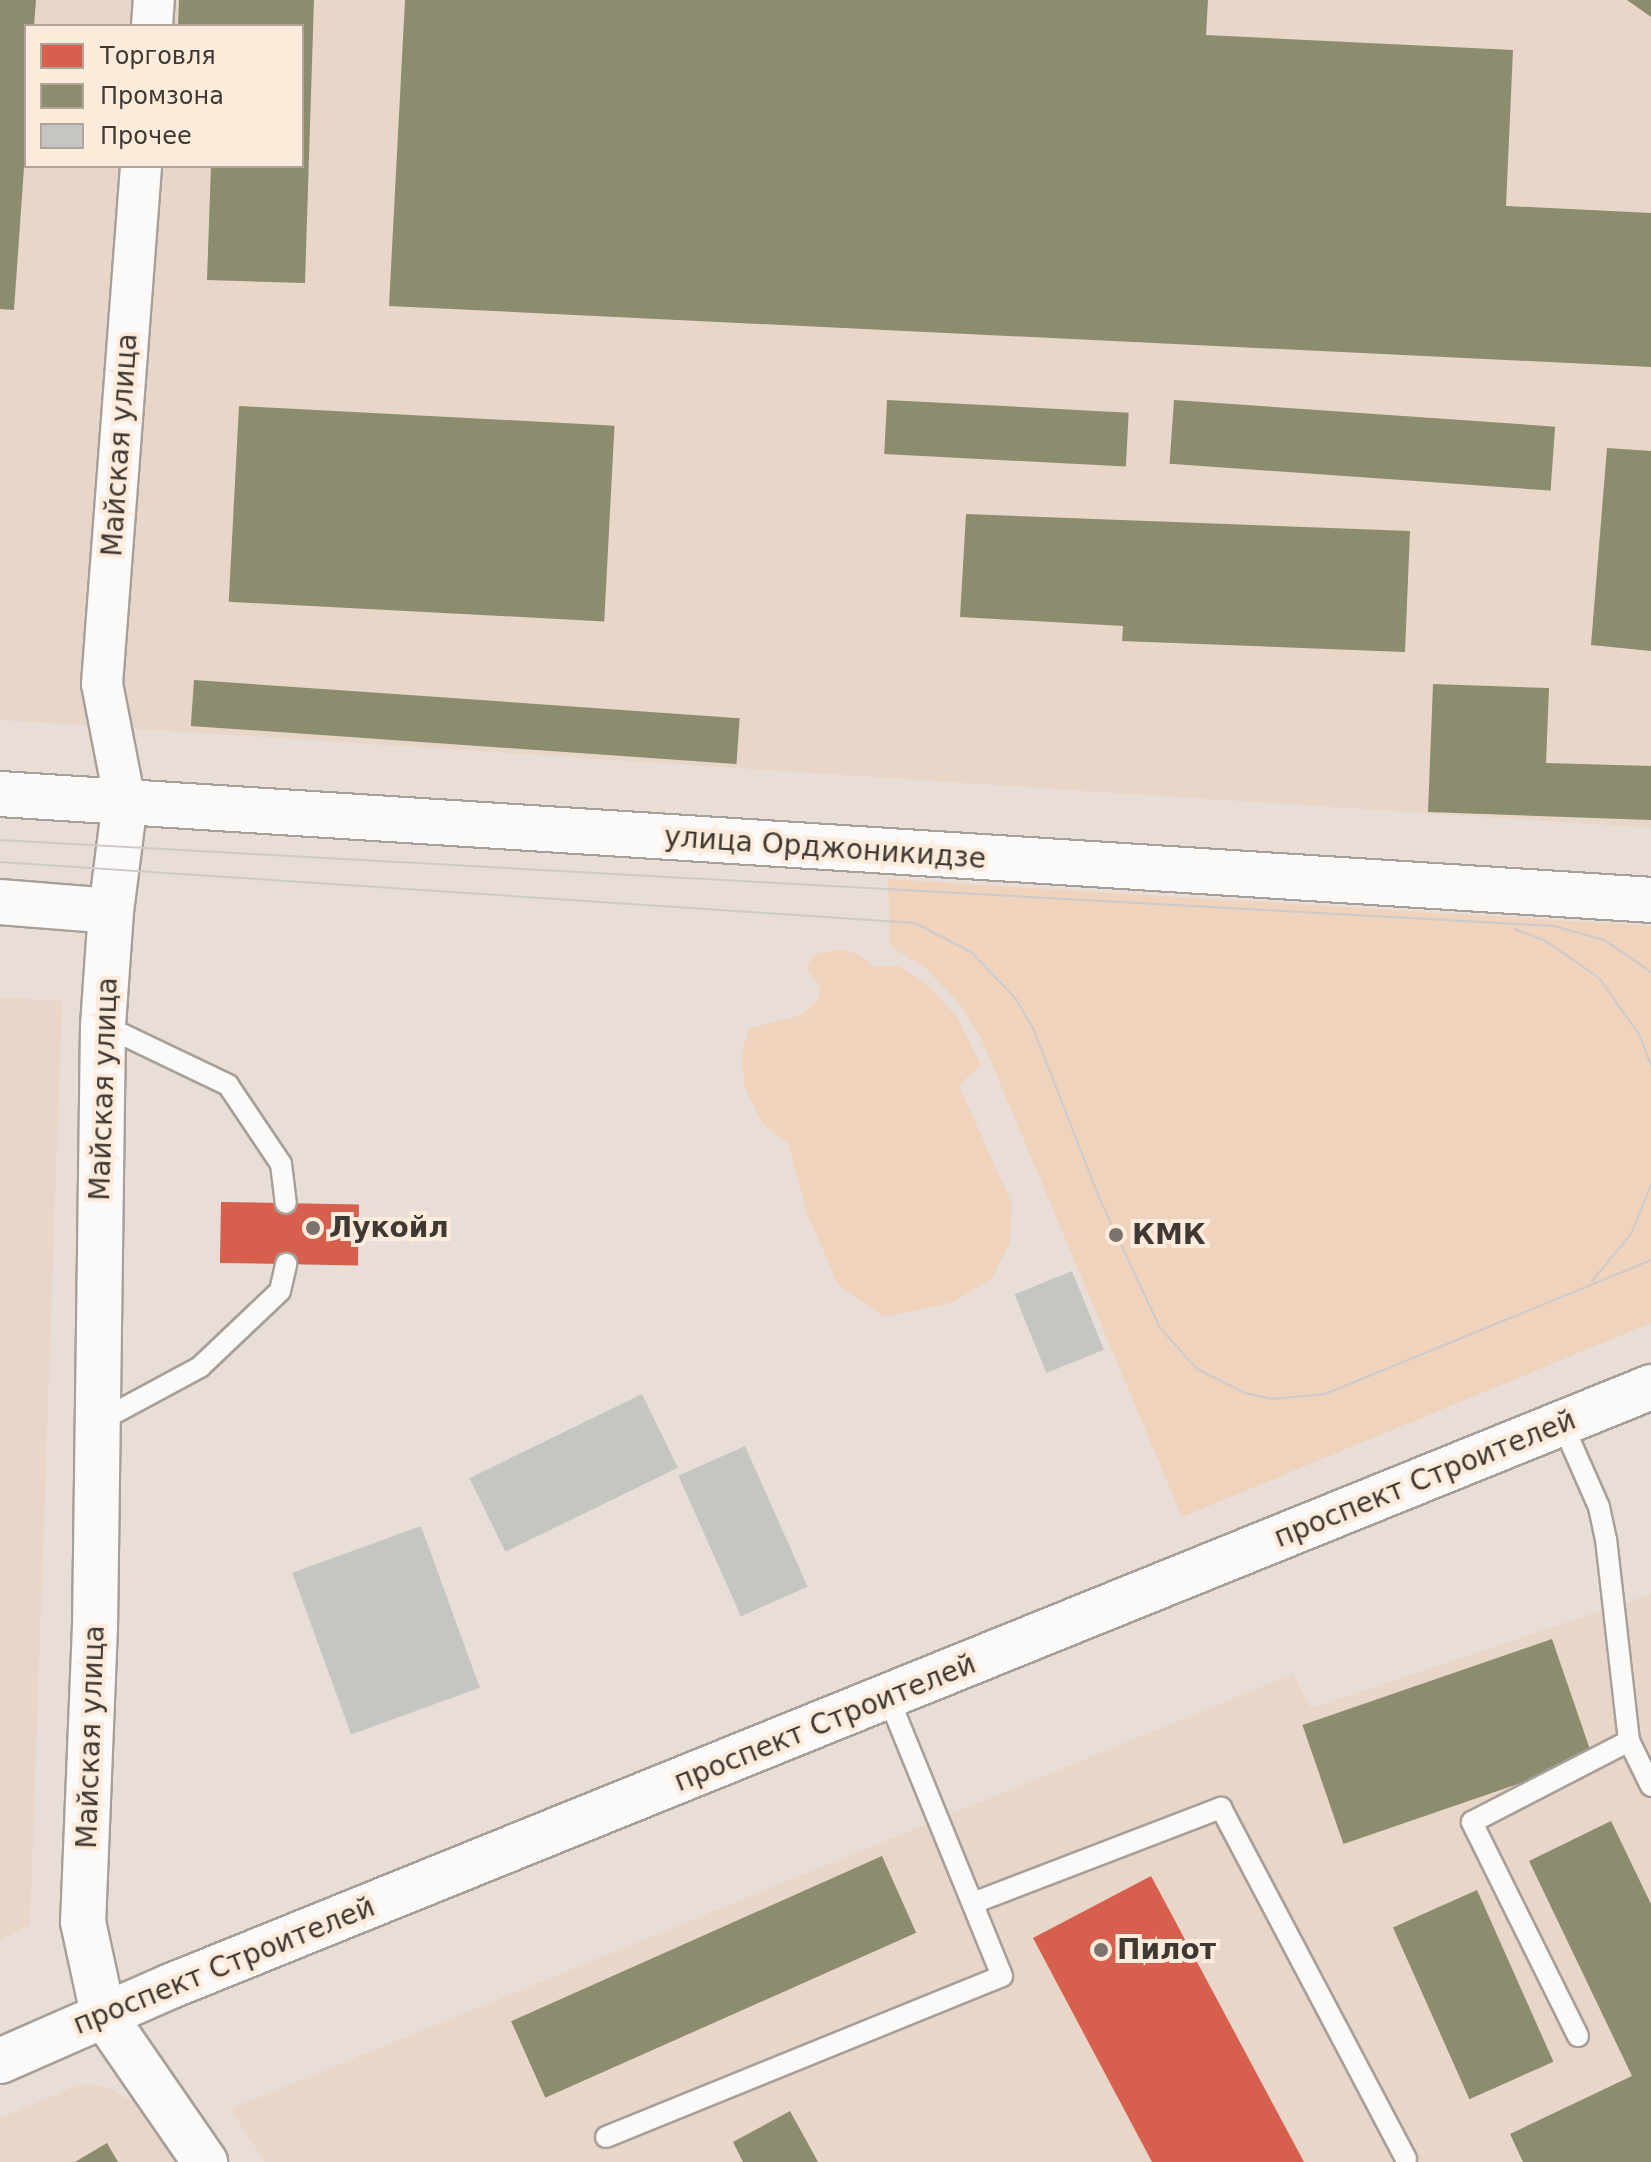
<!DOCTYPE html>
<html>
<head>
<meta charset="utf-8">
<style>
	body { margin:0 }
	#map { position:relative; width:1651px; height:2162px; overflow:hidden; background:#e8ded7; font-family:"DejaVu Sans",sans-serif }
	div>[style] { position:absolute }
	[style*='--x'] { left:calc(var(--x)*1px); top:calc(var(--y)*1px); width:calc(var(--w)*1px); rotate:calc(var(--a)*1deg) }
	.built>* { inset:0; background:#e8d6c8 }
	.green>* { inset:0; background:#efd3bd }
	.shops>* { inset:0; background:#d6604d; transform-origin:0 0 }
	.industry>* { inset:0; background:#8c8c6e; transform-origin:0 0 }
	.building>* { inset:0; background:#c5c6c2; transform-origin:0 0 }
	.roads { filter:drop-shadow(2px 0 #a79f99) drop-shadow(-2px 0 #a79f99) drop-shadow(0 2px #a79f99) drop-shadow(0 -2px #a79f99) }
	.service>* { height:20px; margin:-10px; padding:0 10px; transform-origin:10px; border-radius:10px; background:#fcfaf9 }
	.minor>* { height:40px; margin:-20px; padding:0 20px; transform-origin:20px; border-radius:20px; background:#fcfaf9 }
	.tertiary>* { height:44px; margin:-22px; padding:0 22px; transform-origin:22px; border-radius:22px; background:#fcfaf9 }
	.secondary>* { height:44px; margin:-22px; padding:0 22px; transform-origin:22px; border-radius:22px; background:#fcfaf9 }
	.tram>* { height:2px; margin:-1px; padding:0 1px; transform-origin:1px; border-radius:1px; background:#cdcac9 }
	.dots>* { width:22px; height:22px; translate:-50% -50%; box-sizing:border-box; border:4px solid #fdebdc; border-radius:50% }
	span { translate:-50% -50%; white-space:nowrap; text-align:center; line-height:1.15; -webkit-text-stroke:8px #fdebdc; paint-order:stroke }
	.street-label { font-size:28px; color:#403933 }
	.poi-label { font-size:28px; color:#403933; font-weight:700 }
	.left { translate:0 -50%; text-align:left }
	.legend { position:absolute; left:24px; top:24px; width:280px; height:144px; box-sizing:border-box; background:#fdebdc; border:2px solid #b1a498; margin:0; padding:10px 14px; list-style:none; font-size:24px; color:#403933 }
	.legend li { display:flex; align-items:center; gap:16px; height:40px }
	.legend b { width:40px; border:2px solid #b1a498 }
</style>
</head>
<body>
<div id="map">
	<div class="built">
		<div style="clip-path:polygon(evenodd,0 0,1651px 0,1651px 828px,0 720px,0 0,26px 26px,302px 26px,302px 166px,26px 166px,26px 26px)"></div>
		<div style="clip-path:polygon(0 997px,62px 1001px,30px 1925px,0 1940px)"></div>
		<div style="clip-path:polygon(1651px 1594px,1651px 2162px,265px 2162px,230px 2109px,1293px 1674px,1311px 1708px)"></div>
		<div style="clip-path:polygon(80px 2084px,105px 2086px,137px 2104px,177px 2162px,0 2162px,0 2118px)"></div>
	</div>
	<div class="green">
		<div style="clip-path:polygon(888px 879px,1651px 926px,1651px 1323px,1182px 1517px,981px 1038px,960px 1004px,925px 968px,890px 946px)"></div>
		<div style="clip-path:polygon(842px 949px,859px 955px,874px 967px,899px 966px,929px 986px,957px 1017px,981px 1065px,959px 1085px,1012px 1204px,1010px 1242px,992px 1278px,954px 1302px,884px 1317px,838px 1285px,807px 1213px,788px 1143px,763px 1124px,744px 1086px,742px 1050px,750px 1028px,802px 1015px,819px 999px,820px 986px,806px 968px,814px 954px)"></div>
	</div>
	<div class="shops">
		<div style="left:221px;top:1202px;width:138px;height:61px;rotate:1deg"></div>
		<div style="clip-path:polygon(1151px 1876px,1304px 2162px,1152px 2162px,1033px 1938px)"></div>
	</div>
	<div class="industry">
		<div style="clip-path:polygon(0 0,36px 0,34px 26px,26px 26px,26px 139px,14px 310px,0 309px)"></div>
		<div style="clip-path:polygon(179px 0,314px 0,305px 283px,207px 280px,211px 166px,302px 166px,302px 26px,178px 26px)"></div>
		<div style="clip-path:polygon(405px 0,1208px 0,1206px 35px,1513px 50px,1506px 206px,1651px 213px,1651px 367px,389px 306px)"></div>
		<div style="clip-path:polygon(1627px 0,1651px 0,1651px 17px)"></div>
		<div style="left:887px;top:400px;width:242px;height:54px;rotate:3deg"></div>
		<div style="left:1174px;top:400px;width:382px;height:64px;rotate:4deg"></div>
		<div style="left:239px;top:406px;width:376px;height:196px;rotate:3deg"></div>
		<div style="clip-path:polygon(1607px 448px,1651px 451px,1651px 651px,1591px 645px)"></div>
		<div style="clip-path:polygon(966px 514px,1410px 531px,1405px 652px,1122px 641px,1123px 626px,960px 617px)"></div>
		<div style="left:194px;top:680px;width:547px;height:46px;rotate:4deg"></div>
		<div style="clip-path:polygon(1433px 684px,1549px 688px,1546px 763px,1651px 766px,1651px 820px,1428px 812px)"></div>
		<div style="left:1552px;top:1639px;width:126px;height:264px;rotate:71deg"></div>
		<div style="clip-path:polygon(1611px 1821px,1651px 1904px,1651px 2162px,1523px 2162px,1510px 2134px,1632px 2076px,1529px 1861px)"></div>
		<div style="left:882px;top:1856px;width:84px;height:406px;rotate:66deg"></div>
		<div style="left:1477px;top:1890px;width:188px;height:92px;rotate:66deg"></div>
		<div style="clip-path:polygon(790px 2111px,818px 2162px,743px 2162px,733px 2142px)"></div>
		<div style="clip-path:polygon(107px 2143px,118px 2162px,75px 2162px)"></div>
	</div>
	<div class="building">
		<div style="left:1072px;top:1271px;width:85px;height:62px;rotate:68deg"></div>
		<div style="left:642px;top:1394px;width:82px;height:192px;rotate:64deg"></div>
		<div style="left:745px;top:1446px;width:154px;height:73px;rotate:66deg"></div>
		<div style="left:421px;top:1526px;width:172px;height:137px;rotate:70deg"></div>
	</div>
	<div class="roads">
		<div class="service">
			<div style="--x:103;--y:1025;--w:139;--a:25.6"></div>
			<div style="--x:228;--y:1085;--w:95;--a:56.1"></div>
			<div style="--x:281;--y:1164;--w:39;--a:83"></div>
			<div style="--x:98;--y:1422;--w:116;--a:-28.3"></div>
			<div style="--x:200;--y:1367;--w:110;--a:-43.5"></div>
			<div style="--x:280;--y:1291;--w:28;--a:-77"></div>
			<div style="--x:1562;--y:1423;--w:92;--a:66.2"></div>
			<div style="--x:1599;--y:1507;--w:33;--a:78"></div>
			<div style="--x:1606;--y:1539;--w:203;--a:83.5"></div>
			<div style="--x:1629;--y:1741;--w:50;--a:63.9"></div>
			<div style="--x:973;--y:1903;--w:266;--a:-21"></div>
			<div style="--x:1221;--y:1808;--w:397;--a:62.2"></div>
			<div style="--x:1578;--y:2036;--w:239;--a:-116.4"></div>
			<div style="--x:1472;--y:1822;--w:177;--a:-27.3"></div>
			<div style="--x:606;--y:2137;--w:427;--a:-22.1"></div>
			<div style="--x:1002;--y:1976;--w:301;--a:-112.2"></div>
		</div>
		<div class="minor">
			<div style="--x:152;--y:26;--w:26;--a:-86"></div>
			<div style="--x:125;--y:802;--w:120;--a:-101"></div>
			<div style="--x:102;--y:684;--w:519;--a:-85.69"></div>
		</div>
		<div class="tertiary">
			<div style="--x:125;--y:802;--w:110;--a:97.3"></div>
			<div style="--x:111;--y:911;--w:114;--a:94"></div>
			<div style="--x:103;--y:1025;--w:601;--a:90.76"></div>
			<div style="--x:95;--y:1626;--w:296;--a:92.3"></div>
			<div style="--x:83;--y:1922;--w:94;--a:77.7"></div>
			<div style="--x:103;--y:2014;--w:180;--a:55.4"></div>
			<div style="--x:0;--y:2061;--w:187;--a:-23.7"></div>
			<div style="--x:171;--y:1986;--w:1597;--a:-22.03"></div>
		</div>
		<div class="secondary">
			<div style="--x:0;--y:794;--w:1654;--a:3.67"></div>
			<div style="--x:0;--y:902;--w:111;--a:4.6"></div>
		</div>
	</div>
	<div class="tram">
		<div style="--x:0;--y:840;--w:1556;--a:3.17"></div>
		<div style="--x:1554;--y:926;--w:52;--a:15.6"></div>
		<div style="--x:1604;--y:940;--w:57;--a:34.2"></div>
		<div style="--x:0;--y:862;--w:917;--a:3.81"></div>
		<div style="--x:915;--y:923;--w:63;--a:27.4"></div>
		<div style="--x:971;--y:952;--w:65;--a:46.2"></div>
		<div style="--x:1016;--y:999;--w:34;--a:60"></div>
		<div style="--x:1033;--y:1028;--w:179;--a:68.7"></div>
		<div style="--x:1098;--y:1195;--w:147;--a:65"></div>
		<div style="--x:1160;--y:1328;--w:55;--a:47.9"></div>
		<div style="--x:1197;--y:1369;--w:54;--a:26.6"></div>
		<div style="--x:1245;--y:1393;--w:28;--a:13"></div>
		<div style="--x:1272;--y:1399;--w:53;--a:-5.4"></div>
		<div style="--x:1325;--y:1394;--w:352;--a:-22.3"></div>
		<div style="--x:1515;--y:929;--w:31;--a:21"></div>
		<div style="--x:1544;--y:940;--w:67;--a:34.6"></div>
		<div style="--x:1599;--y:978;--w:69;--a:54.5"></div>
		<div style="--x:1639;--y:1034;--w:34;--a:69"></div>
		<div style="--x:1592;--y:1281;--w:61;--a:-50.3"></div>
		<div style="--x:1631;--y:1234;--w:53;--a:-67.8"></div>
	</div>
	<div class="dots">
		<div style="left:313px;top:1228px;background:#7b736c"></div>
		<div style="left:1116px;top:1235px;background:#7b736c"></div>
		<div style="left:1101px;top:1950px;background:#7b736c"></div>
	</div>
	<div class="street-label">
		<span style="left:120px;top:445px;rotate:-86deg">Майская улица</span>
		<span style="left:825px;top:848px;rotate:4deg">улица Орджоникидзе</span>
		<span style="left:104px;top:1089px;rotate:-88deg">Майская улица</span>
		<span style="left:1425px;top:1479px;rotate:-22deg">проспект Строителей</span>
		<span style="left:825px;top:1723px;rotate:-22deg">проспект Строителей</span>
		<span style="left:91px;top:1737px;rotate:-88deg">Майская улица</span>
		<span style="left:224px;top:1966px;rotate:-22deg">проспект Строителей</span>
	</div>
	<div class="poi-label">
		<span class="left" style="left:329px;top:1228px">Лукойл</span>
		<span class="left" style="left:1132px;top:1235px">КМК</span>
		<span class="left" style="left:1117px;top:1950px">Пилот</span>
	</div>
	<ul class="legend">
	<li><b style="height:22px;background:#d6604d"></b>Торговля</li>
	<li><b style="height:22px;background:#8c8c6e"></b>Промзона</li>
	<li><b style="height:22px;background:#c5c6c2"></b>Прочее</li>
	</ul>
</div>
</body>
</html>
